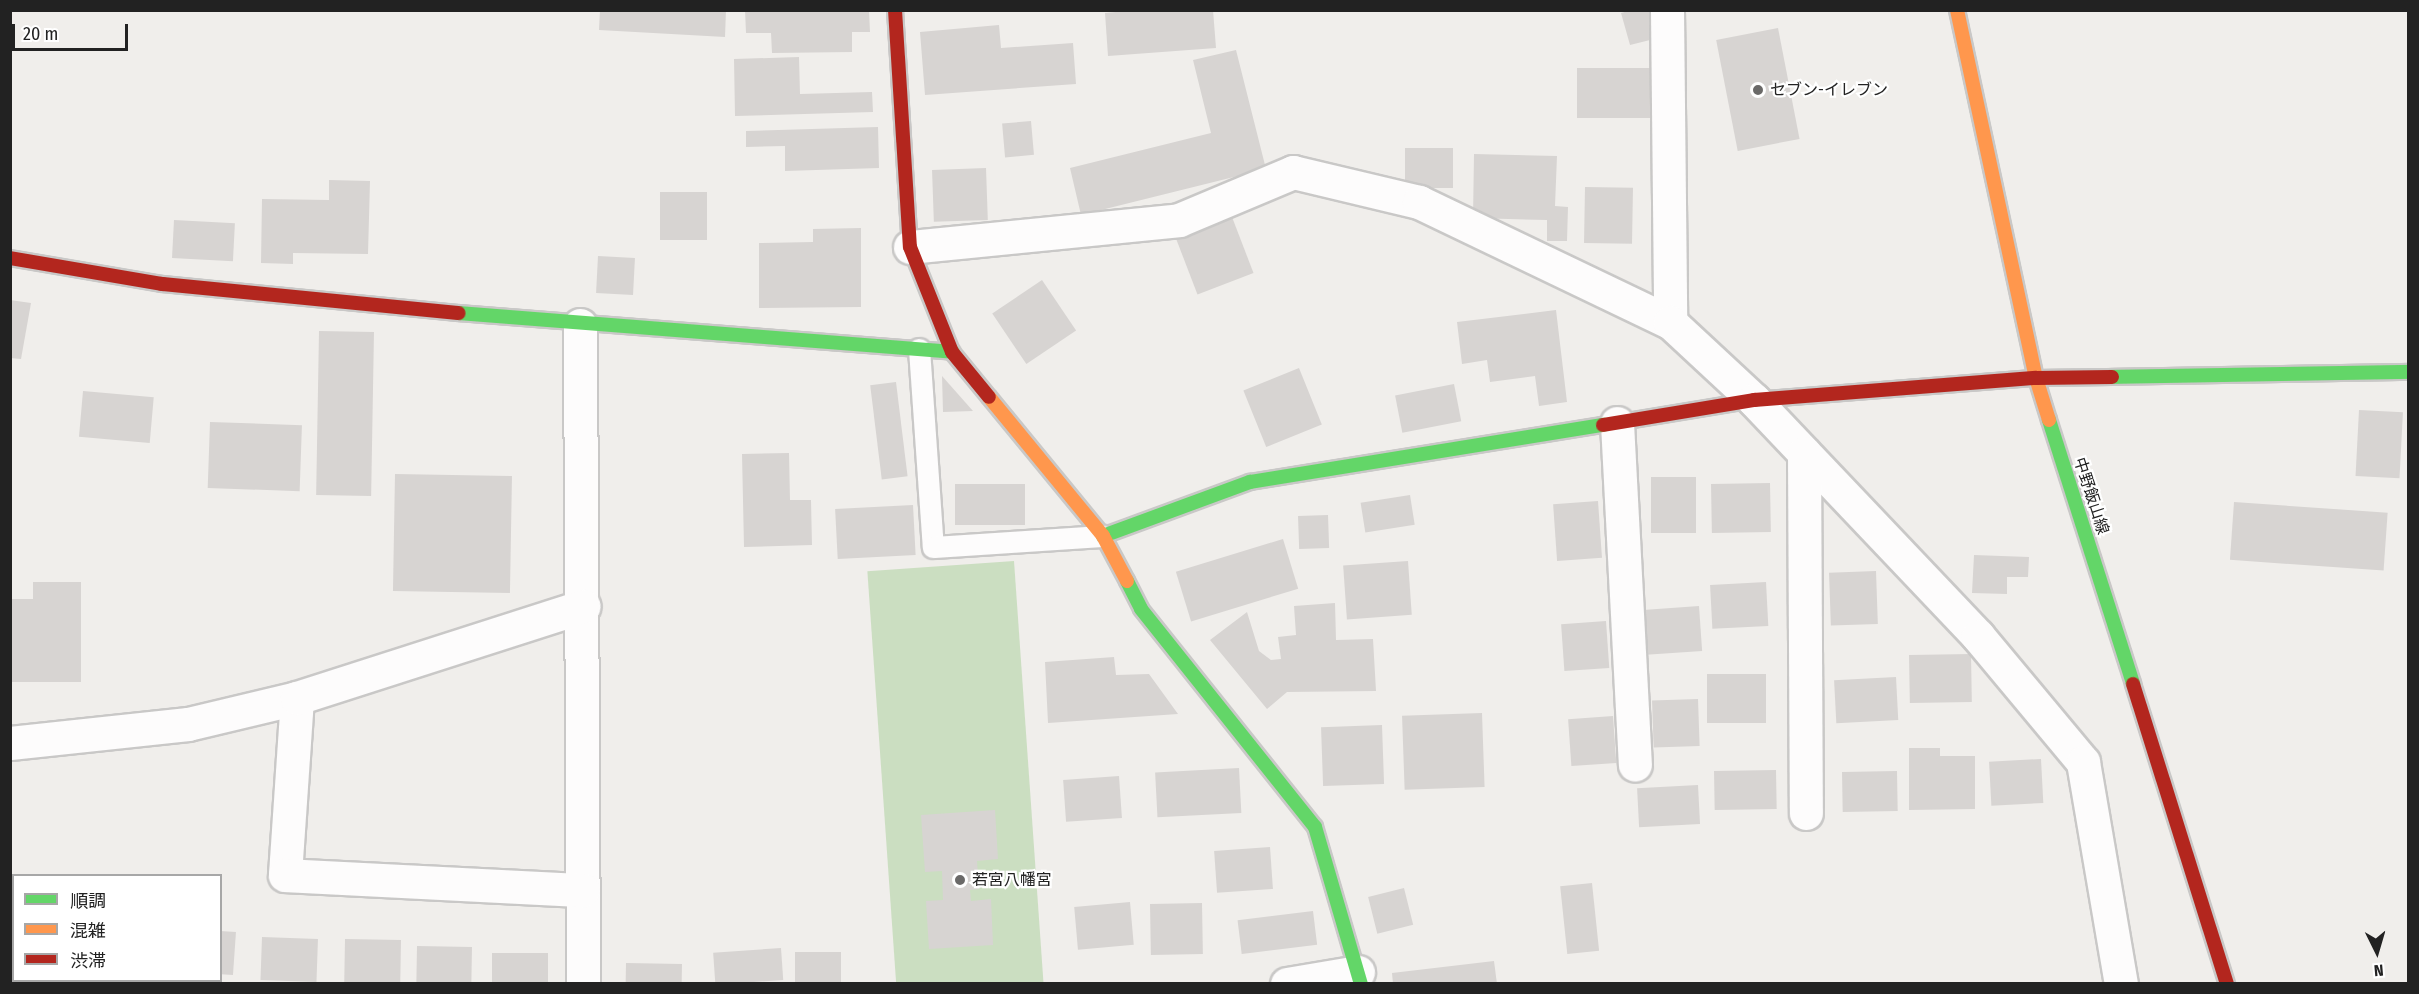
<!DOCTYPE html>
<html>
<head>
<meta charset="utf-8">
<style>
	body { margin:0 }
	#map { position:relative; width:2419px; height:994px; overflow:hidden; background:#f0eeeb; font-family:"Fira Sans Condensed","Noto Sans JP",sans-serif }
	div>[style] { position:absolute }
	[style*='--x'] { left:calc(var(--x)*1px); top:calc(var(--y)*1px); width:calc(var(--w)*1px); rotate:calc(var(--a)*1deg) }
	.forest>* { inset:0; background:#cbdec1; transform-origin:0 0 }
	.building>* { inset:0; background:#d7d4d2; transform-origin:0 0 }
	.roads { filter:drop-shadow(2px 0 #c9c8c7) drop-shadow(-2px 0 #c9c8c7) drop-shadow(0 2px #c9c8c7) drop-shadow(0 -2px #c9c8c7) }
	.lane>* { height:21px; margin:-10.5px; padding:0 10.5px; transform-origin:10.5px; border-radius:10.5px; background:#fdfcfc }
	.street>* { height:33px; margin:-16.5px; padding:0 16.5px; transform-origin:16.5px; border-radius:16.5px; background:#fdfcfc }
	.fast>* { height:14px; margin:-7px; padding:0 7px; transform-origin:7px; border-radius:7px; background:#63d668 }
	.slow>* { height:14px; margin:-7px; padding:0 7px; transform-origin:7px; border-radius:7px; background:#ff974d }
	.jam>* { height:14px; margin:-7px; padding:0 7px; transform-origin:7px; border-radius:7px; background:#b3261e }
	.dots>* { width:16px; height:16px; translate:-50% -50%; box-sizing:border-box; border:3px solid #fff; border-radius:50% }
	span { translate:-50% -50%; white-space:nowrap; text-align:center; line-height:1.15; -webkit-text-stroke:4.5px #fff; paint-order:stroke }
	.poi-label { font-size:16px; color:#222 }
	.left { translate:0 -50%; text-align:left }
	.street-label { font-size:16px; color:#222 }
	.frame { position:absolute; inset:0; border:12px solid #222; pointer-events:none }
	.legend { position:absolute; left:12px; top:874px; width:210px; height:108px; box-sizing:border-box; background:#fff; border:2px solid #a7a7a7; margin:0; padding:8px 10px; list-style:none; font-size:18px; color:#222 }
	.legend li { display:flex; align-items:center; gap:12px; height:30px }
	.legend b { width:30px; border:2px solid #a7a7a7 }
	.north { position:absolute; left:2347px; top:922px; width:60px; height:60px; -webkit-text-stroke:4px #fff; paint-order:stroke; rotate:175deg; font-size:16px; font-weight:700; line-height:24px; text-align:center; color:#222 }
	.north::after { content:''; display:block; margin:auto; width:21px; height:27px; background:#222; clip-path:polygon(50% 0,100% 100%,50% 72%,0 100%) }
	.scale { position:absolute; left:12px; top:24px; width:116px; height:27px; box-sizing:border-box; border:3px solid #222; border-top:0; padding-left:8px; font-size:18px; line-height:21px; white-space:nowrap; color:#222; -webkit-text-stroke:4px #fff; paint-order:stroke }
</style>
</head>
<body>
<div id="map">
	<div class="forest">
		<div style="left:1014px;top:561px;width:423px;height:147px;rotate:86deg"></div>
	</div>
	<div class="building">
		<div style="clip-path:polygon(600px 10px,726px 10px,725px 37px,599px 30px)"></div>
		<div style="clip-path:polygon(745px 10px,869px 10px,870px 32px,852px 32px,852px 52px,772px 53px,771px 33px,746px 33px)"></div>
		<div style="clip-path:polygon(1137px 10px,1213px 10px,1216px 48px,1108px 56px,1105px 13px)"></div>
		<div style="clip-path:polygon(1632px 10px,1651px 10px,1658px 38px,1630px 45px,1621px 13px)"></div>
		<div style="clip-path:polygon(999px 25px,1001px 48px,1073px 43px,1076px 84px,925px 95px,920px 32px)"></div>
		<div style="left:1778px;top:28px;width:113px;height:63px;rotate:79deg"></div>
		<div style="clip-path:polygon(1236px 50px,1266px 169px,1081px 215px,1070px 168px,1211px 133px,1193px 60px)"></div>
		<div style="clip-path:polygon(799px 57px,800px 94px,872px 92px,873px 112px,735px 116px,734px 59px)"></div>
		<div style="left:1577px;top:68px;width:75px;height:50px"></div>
		<div style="left:1031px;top:121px;width:34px;height:29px;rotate:85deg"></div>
		<div style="clip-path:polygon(878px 127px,879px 168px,785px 171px,785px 146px,746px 147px,746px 131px)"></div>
		<div style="left:1405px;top:148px;width:48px;height:40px"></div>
		<div style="clip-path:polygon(1474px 154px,1557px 156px,1555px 206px,1568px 207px,1567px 241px,1547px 241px,1547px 220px,1473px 218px)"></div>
		<div style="left:986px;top:168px;width:52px;height:54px;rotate:88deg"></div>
		<div style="clip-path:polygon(329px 180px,370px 181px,368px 254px,293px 253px,293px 264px,261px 263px,262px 199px,329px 200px)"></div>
		<div style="left:1585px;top:187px;width:48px;height:56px;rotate:1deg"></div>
		<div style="left:660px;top:192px;width:47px;height:48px"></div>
		<div style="left:1232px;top:217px;width:60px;height:60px;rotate:69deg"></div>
		<div style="left:174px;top:220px;width:61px;height:38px;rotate:3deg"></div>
		<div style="clip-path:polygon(861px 228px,861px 307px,759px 308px,759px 243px,813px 242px,813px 229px)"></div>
		<div style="left:598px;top:256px;width:37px;height:37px;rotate:3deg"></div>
		<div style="left:1042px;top:280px;width:61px;height:60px;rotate:56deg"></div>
		<div style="clip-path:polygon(10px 300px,31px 303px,21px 359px,10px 358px)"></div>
		<div style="clip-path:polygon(1556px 310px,1567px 402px,1539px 406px,1535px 376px,1490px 382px,1487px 360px,1462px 364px,1457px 322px)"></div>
		<div style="left:319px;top:331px;width:55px;height:164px;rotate:1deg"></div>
		<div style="left:1299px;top:368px;width:61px;height:60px;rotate:68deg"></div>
		<div style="clip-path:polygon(942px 376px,973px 411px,943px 412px)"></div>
		<div style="left:896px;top:382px;width:95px;height:26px;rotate:83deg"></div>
		<div style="left:1454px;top:384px;width:38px;height:60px;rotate:79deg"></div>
		<div style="left:83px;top:391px;width:71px;height:46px;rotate:5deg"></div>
		<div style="left:2359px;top:410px;width:44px;height:66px;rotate:3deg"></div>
		<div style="left:210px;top:422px;width:92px;height:66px;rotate:2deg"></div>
		<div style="clip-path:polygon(789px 453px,790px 500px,811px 500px,812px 545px,744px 547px,742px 454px)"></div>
		<div style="left:395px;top:474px;width:117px;height:117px;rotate:1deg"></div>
		<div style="left:1651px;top:477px;width:45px;height:56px"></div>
		<div style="left:1770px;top:483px;width:49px;height:59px;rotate:89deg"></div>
		<div style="left:955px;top:484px;width:70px;height:41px"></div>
		<div style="left:1410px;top:495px;width:30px;height:50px;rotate:81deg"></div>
		<div style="left:1598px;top:501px;width:57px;height:45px;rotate:86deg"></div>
		<div style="left:2234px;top:502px;width:154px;height:58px;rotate:4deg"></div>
		<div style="left:913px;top:505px;width:50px;height:78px;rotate:87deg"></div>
		<div style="left:1328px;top:515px;width:33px;height:30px;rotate:88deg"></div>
		<div style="left:1283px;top:539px;width:52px;height:112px;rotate:73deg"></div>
		<div style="clip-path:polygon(1974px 555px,2029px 557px,2028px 577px,2007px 577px,2007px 594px,1972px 593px)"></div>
		<div style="left:1408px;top:561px;width:54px;height:65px;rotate:86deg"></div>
		<div style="left:1876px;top:571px;width:53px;height:47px;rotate:88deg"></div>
		<div style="clip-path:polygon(33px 582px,81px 582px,81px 682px,10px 682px,10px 599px,33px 599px)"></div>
		<div style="left:1766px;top:582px;width:44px;height:56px;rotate:87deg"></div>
		<div style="clip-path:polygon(1335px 603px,1336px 640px,1373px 639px,1376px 691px,1287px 692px,1267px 709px,1210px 640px,1247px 612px,1259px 651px,1271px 660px,1281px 659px,1278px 637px,1296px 635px,1294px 606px)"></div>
		<div style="left:1699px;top:606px;width:45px;height:56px;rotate:86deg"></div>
		<div style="left:1606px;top:621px;width:47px;height:45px;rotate:86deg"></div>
		<div style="left:1971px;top:654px;width:48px;height:62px;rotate:89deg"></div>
		<div style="clip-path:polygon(1114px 657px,1116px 675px,1149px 674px,1178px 714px,1048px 723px,1045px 662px)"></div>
		<div style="left:1707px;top:674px;width:59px;height:49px"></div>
		<div style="left:1896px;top:677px;width:43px;height:62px;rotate:87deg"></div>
		<div style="left:1698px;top:699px;width:47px;height:46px;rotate:88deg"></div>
		<div style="left:1482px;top:713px;width:74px;height:80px;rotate:88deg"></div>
		<div style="left:1613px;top:716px;width:47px;height:45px;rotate:86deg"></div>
		<div style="left:1382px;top:725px;width:59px;height:61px;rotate:88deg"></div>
		<div style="clip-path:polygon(1909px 748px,1940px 748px,1940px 756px,1975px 756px,1975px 809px,1909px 810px)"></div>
		<div style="left:2041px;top:759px;width:44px;height:52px;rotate:87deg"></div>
		<div style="left:1239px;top:768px;width:45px;height:84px;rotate:87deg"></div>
		<div style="left:1776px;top:770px;width:39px;height:62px;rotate:89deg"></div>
		<div style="left:1897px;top:771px;width:40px;height:55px;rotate:89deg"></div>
		<div style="left:1119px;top:776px;width:42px;height:56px;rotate:86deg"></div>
		<div style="left:1698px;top:785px;width:39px;height:61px;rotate:87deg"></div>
		<div style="clip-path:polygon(995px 810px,998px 859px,977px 861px,979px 889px,970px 890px,971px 901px,991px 899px,993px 945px,929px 949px,926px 901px,943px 900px,942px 871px,925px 872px,921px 815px)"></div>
		<div style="left:1270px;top:847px;width:42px;height:56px;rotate:86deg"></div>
		<div style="left:1592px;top:883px;width:68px;height:32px;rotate:84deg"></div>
		<div style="left:1404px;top:888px;width:38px;height:37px;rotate:76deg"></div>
		<div style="left:1130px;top:902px;width:43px;height:56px;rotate:85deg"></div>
		<div style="left:1202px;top:903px;width:51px;height:52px;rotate:89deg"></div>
		<div style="left:1313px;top:911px;width:34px;height:76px;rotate:83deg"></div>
		<div style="left:220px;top:931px;width:16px;height:43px;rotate:4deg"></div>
		<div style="left:262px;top:937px;width:56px;height:43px;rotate:2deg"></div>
		<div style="left:345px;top:939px;width:56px;height:43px;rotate:1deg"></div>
		<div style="left:417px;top:946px;width:55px;height:38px;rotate:1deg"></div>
		<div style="left:781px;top:948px;width:32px;height:68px;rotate:86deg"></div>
		<div style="left:795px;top:952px;width:46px;height:32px"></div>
		<div style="left:492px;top:953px;width:56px;height:31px"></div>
		<div style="clip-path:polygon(1494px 961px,1497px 984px,1393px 984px,1392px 973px)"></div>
		<div style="left:626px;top:963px;width:56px;height:21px;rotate:1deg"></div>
	</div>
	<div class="roads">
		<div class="lane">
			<div style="--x:919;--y:349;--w:198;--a:86"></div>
			<div style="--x:933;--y:547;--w:170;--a:-3.7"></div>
		</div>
		<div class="street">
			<div style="--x:1667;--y:10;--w:312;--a:89.4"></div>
			<div style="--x:910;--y:247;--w:270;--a:-5.7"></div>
			<div style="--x:1179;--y:220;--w:124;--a:-22.8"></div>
			<div style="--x:1293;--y:172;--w:130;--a:13.4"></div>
			<div style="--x:1419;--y:202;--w:278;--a:25.6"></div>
			<div style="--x:1670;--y:322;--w:115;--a:42.9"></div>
			<div style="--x:1754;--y:400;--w:325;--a:46.5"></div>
			<div style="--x:1978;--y:636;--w:164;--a:50.2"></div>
			<div style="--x:2083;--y:762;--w:225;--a:80.3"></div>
			<div style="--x:580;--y:325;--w:659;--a:89.74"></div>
			<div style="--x:1617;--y:423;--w:342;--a:87"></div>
			<div style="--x:1804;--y:453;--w:360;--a:89.7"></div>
			<div style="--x:297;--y:698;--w:177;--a:93.9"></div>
			<div style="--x:285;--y:875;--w:298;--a:2.9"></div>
			<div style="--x:10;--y:743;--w:179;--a:-6.1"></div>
			<div style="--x:188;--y:724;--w:112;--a:-13.4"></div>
			<div style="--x:297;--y:698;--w:301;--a:-17.8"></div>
			<div style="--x:1287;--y:984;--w:72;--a:-9.6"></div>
		</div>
		<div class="fast">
			<div style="--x:459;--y:313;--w:495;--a:4.5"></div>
			<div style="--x:2112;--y:377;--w:296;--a:-1"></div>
			<div style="--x:2049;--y:420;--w:277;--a:72.3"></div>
			<div style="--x:1103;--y:536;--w:157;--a:-20.2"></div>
			<div style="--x:1250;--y:482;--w:358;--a:-9.2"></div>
			<div style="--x:1127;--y:581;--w:31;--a:63"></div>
			<div style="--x:1141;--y:609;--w:279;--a:51.4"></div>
			<div style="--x:1315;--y:827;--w:164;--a:73.7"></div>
		</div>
		<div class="slow">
			<div style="--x:1957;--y:10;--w:376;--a:77.9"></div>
			<div style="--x:2036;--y:378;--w:44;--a:72.8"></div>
			<div style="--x:989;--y:397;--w:180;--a:50.6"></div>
			<div style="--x:1103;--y:536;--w:51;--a:61.9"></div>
		</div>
		<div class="jam">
			<div style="--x:895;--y:10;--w:237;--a:86.4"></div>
			<div style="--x:910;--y:247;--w:113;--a:68.2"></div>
			<div style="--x:952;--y:352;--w:58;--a:50.6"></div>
			<div style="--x:10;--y:258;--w:154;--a:9.7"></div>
			<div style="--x:162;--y:284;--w:298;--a:5.6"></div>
			<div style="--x:1603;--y:425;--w:153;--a:-9.4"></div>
			<div style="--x:1754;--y:400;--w:283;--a:-4.5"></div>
			<div style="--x:2036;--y:378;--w:76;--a:-0.8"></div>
			<div style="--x:2133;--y:684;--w:314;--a:72.6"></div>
		</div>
	</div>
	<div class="dots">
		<div style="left:1758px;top:90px;background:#6a6968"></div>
		<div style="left:960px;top:880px;background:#6a6968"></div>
	</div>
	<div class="poi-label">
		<span class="left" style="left:1770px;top:90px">セブン-イレブン</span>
		<span class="left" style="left:972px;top:880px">若宮八幡宮</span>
	</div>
	<div class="street-label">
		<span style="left:2091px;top:496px;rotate:72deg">中野飯山線</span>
	</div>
	<div class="frame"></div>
	<ul class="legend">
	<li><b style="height:8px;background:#63d668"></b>順調</li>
	<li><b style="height:8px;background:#ff974d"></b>混雑</li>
	<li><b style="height:8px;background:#b3261e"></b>渋滞</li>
	</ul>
	<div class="north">N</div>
	<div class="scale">20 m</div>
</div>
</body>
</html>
